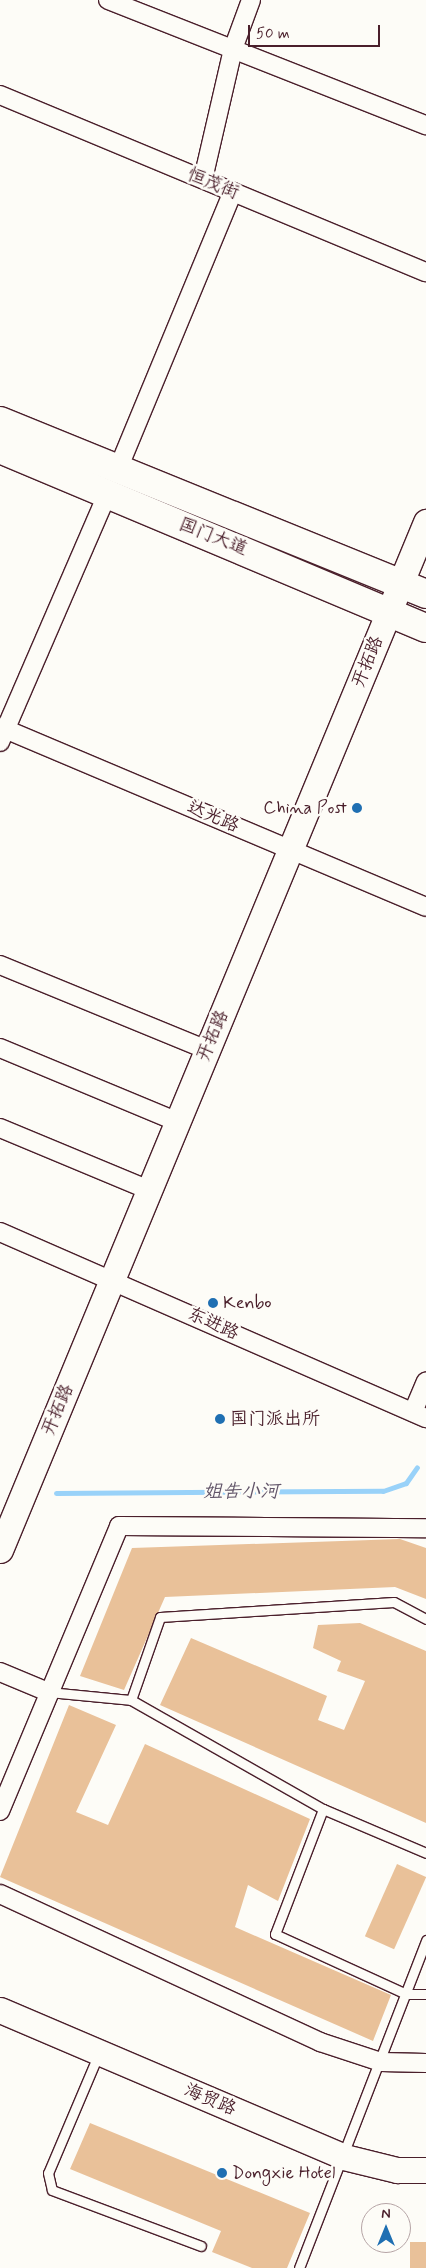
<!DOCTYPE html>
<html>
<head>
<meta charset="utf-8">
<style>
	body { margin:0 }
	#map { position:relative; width:426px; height:2268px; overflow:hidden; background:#fdfcf7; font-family:Mynerve,"LXGW WenKai TC",sans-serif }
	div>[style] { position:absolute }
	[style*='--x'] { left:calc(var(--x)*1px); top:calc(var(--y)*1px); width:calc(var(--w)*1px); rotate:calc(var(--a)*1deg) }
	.stream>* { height:5px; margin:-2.5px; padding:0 2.5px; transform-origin:2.5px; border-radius:2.5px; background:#99d2f9 }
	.building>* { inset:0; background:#e9c199; transform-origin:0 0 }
	.roads { filter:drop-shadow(1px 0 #4a1f2b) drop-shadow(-1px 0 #4a1f2b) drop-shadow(0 1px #4a1f2b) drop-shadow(0 -1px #4a1f2b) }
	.lane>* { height:9px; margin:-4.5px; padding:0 4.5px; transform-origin:4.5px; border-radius:4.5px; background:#fdfcf7 }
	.street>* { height:18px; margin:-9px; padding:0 9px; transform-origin:9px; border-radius:9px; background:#fdfcf7 }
	.secondary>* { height:25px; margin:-12.5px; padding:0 12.5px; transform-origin:12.5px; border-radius:12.5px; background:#fdfcf7 }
	.highway>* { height:28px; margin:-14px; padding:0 14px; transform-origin:14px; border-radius:14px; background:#fdfcf7 }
	.dots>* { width:14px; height:14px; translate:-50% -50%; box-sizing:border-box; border:2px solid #fdfcf7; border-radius:50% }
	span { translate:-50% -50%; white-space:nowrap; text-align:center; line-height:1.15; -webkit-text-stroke:5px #fdfcf7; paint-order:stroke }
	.street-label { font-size:18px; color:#4a1f2b }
	.poi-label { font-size:18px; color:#4a1f2b }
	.right { translate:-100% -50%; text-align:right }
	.left { translate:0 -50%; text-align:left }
	.water-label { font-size:19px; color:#625569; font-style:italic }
	.north { position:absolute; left:361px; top:2203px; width:50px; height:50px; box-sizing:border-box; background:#fdfcf7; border:1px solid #b5a4a5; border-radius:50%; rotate:0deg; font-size:14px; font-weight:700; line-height:20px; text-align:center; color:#4a1f2b }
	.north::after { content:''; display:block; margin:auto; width:18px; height:22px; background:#1f6fb2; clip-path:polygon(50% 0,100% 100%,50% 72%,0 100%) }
	.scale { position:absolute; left:248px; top:25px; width:132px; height:22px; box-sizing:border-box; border:2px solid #4a1f2b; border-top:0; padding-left:6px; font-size:15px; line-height:18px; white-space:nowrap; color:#4a1f2b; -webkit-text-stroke:4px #fdfcf7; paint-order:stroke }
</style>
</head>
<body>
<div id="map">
	<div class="stream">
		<div style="--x:56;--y:1493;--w:327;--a:-0.4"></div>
		<div style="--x:383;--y:1491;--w:24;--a:-19"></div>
		<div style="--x:406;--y:1483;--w:19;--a:-55"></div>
	</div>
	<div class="building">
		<div style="clip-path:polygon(400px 1539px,426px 1548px,426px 1599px,395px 1587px,165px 1597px,124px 1690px,80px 1676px,132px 1548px)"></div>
		<div style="clip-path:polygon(360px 1623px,426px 1651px,426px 1823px,160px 1705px,191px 1638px,327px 1696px,318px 1720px,344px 1730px,365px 1681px,337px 1671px,341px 1661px,313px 1648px,318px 1625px)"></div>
		<div style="clip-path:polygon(69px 1705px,116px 1725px,76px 1812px,108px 1825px,145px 1744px,310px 1819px,278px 1901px,248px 1885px,235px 1927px,391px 1995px,373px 2041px,0 1877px)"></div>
		<div style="left:397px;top:1864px;width:32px;height:79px;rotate:24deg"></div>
		<div style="clip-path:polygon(90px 2123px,310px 2213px,287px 2268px,252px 2268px,212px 2252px,221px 2231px,70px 2169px)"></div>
		<div style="left:410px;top:2242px;width:16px;height:26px"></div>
	</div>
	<div class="roads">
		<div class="lane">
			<div style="--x:48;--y:1692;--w:83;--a:5.5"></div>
			<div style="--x:131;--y:1700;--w:221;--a:29.6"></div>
			<div style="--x:323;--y:1809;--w:112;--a:23.1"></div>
			<div style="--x:131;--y:1700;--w:88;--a:-70.7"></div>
			<div style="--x:160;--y:1617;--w:234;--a:-3.7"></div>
			<div style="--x:394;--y:1602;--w:36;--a:28"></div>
			<div style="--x:323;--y:1809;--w:134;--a:111"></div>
			<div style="--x:275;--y:1934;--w:144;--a:24.6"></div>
			<div style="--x:406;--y:1994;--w:20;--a:0"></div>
			<div style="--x:99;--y:2053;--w:130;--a:113"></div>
			<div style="--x:48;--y:2173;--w:17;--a:77"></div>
			<div style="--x:52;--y:2190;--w:159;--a:20.6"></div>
			<div style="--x:299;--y:2268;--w:352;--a:-68.8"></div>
		</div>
		<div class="street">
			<div style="--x:108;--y:0;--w:342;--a:21.5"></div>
			<div style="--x:0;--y:95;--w:461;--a:22.6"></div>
			<div style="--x:203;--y:179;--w:133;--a:-77"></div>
			<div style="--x:233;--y:49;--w:52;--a:-69.8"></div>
			<div style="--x:118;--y:469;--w:300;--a:-67.5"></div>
			<div style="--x:0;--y:727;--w:462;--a:22.9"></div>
			<div style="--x:0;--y:742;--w:271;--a:-66.6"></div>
			<div style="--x:0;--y:965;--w:224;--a:22.3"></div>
			<div style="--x:0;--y:1048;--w:193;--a:22.6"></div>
			<div style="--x:0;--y:1128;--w:161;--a:22.6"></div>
			<div style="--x:0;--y:1232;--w:465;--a:23.6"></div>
			<div style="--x:413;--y:1412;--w:33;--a:-67"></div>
			<div style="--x:0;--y:1672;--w:52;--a:22.6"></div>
			<div style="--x:0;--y:1811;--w:309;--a:-67.3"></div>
			<div style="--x:119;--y:1526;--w:307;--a:0.4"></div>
			<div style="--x:0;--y:1894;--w:353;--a:24.8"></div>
			<div style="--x:320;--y:2042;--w:64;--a:18.2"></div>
			<div style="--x:381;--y:2062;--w:45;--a:1.3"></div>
		</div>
		<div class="secondary">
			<div style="--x:0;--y:1550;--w:1113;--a:-67.49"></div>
			<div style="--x:0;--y:2010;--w:374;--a:23.1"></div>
			<div style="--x:344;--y:2157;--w:55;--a:13.8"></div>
			<div style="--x:397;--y:2170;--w:29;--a:0"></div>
		</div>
		<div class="highway">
			<div style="--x:0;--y:421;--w:460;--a:22.1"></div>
			<div style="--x:0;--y:449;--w:462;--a:22.8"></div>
		</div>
	</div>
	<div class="dots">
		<div style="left:357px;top:808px;background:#1f6fb2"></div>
		<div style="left:213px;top:1303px;background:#1f6fb2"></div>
		<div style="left:220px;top:1419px;background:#1f6fb2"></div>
		<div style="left:222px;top:2173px;background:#1f6fb2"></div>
	</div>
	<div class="street-label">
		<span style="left:213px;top:184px;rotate:22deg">恒茂街</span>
		<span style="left:213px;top:537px;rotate:22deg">国门大道</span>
		<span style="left:368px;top:662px;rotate:-68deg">开拓路</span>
		<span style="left:213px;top:817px;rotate:23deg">达光路</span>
		<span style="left:213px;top:1036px;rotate:-67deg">开拓路</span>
		<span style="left:213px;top:1324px;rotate:24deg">东进路</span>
		<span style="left:58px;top:1410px;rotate:-67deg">开拓路</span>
		<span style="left:210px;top:2100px;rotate:23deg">海贸路</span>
	</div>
	<div class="poi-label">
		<span class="right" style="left:347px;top:808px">China Post</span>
		<span class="left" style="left:223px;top:1303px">Kenbo</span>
		<span class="left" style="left:230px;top:1419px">国门派出所</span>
		<span class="left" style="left:232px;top:2173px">Dongxie Hotel</span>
	</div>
	<div class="water-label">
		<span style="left:241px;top:1492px">姐告小河</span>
	</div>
	<div class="north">N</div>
	<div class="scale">50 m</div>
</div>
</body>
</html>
